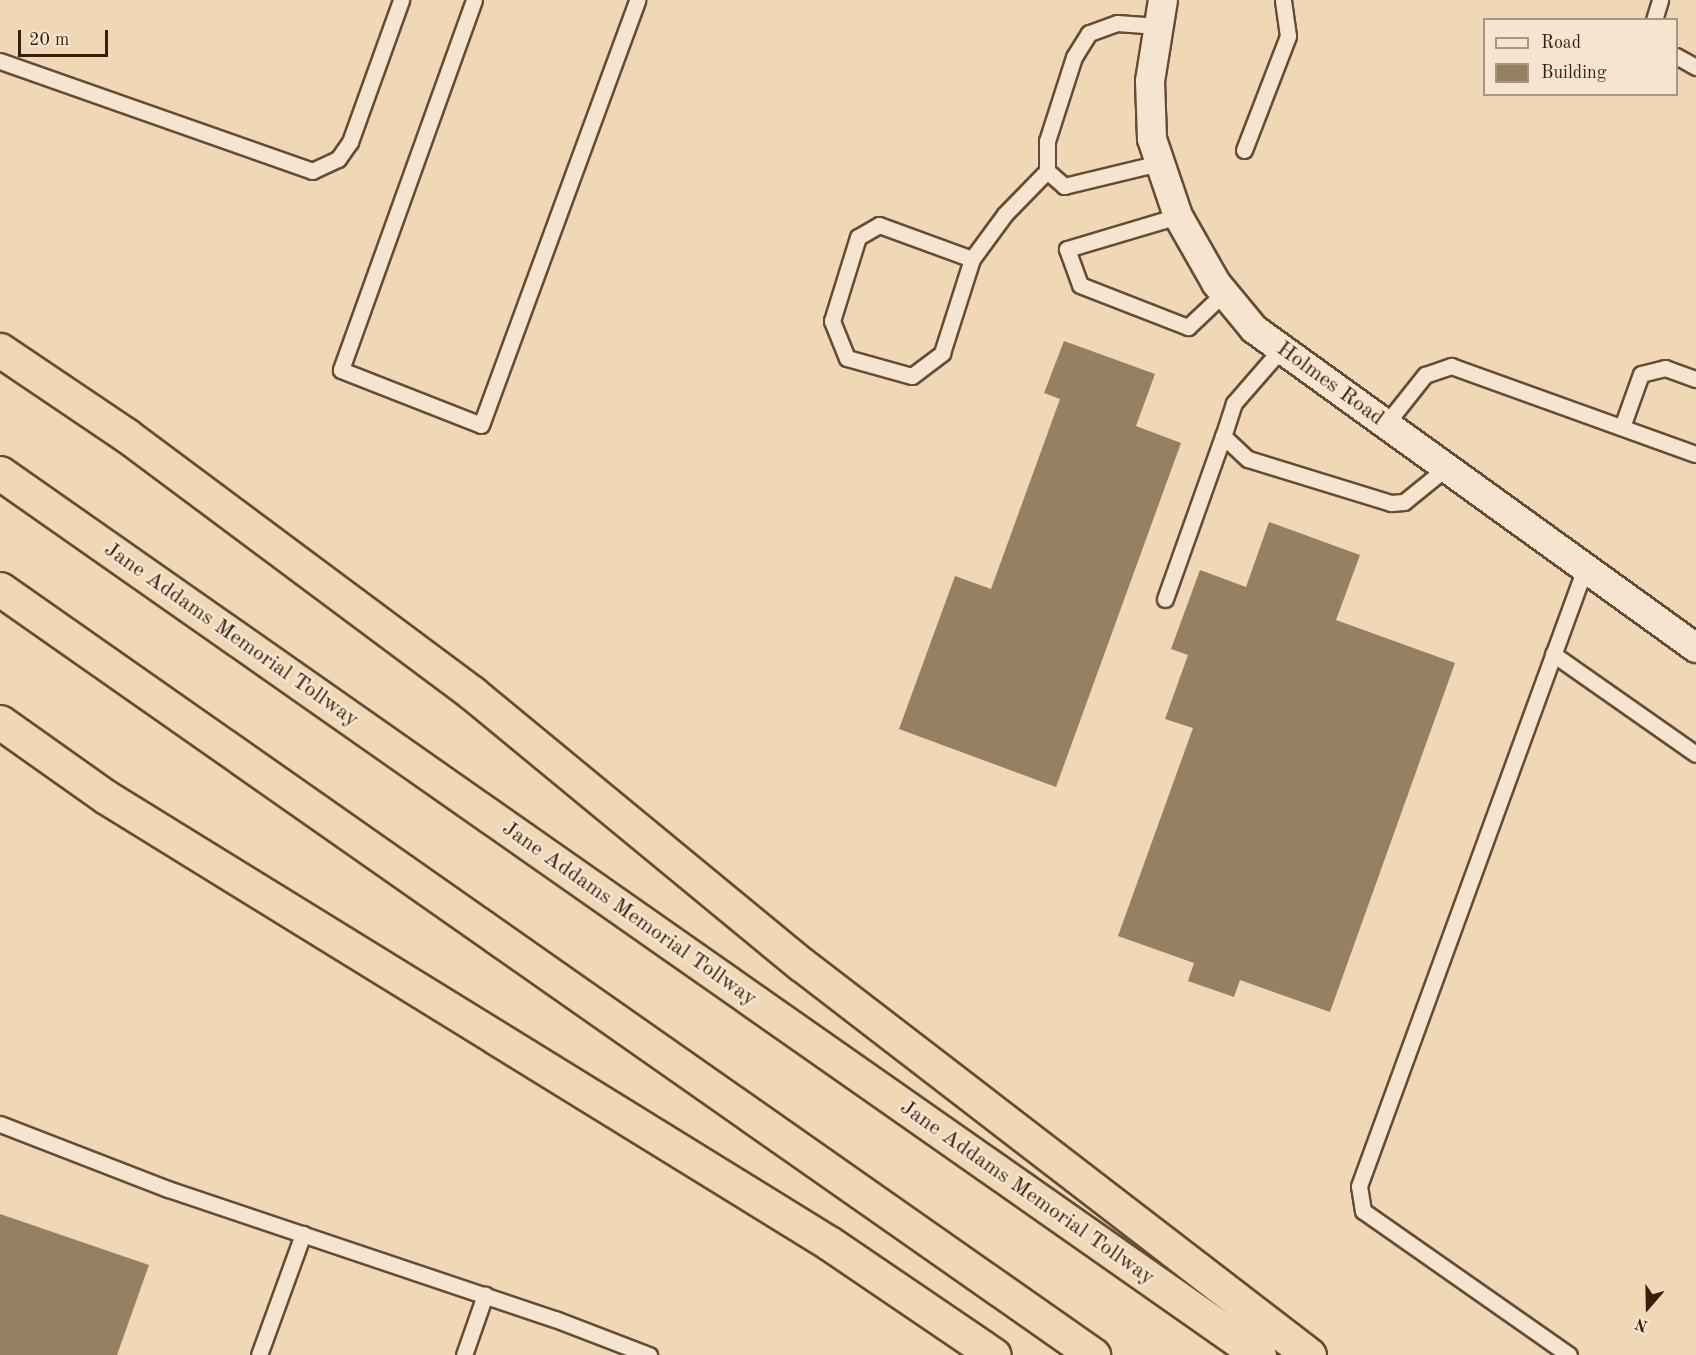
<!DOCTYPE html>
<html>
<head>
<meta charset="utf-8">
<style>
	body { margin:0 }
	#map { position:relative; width:1696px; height:1355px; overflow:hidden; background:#f0d7b6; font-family:"Old Standard TT",serif }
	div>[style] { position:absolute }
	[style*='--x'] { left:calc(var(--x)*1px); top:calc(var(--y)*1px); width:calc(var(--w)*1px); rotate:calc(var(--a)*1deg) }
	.building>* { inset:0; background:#977f63 }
	.roads { filter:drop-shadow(2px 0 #654d35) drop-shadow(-2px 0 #654d35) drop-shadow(0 2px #654d35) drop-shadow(0 -2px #654d35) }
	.service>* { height:15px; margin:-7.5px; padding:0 7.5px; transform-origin:7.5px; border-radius:7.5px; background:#f5e5d0 }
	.minor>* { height:28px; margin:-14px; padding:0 14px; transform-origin:14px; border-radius:14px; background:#f5e5d0 }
	.motorway>* { height:33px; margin:-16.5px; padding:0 16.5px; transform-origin:16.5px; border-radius:16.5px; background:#f0d7b6 }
	span { translate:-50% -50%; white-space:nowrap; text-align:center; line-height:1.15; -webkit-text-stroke:5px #f5e5d0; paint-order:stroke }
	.street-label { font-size:22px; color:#371f0a }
	.legend { position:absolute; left:1483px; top:18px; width:195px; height:78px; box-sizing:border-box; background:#f5e5d0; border:2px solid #a99681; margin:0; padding:8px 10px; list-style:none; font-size:18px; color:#371f0a }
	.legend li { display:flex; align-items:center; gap:12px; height:30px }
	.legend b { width:30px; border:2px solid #a99681 }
	.north { position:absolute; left:1618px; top:1277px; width:60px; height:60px; -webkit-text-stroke:4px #f5e5d0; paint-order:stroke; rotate:200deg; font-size:16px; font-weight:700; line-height:24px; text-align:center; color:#371f0a }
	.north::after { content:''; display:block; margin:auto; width:21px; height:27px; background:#371f0a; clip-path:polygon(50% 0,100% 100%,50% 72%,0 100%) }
	.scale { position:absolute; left:18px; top:30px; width:90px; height:27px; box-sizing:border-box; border:3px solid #371f0a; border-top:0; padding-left:8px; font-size:18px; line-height:21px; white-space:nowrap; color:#371f0a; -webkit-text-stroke:4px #f5e5d0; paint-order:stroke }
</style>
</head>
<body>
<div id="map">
	<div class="building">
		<div style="clip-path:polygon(1064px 341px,1155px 374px,1136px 426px,1181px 443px,1056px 787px,899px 729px,955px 576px,991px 589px,1060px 399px,1044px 393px)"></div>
		<div style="clip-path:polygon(1269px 522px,1360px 555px,1336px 620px,1455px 663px,1330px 1012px,1240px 980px,1234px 997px,1188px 981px,1194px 963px,1118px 936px,1193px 728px,1165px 719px,1188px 655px,1171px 649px,1200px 570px,1246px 587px)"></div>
		<div style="clip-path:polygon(0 1214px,149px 1265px,117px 1355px,0 1355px)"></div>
	</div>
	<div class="roads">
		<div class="service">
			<div style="--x:474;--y:0;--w:393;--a:109.8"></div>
			<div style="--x:341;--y:370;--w:150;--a:21.4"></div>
			<div style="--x:481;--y:425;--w:453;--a:-69.8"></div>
			<div style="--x:1654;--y:20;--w:21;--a:-73"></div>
			<div style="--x:1158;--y:26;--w:41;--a:-175.8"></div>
			<div style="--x:1117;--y:23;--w:30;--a:160"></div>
			<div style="--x:1089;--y:33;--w:28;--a:122"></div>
			<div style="--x:1074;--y:57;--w:88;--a:107.8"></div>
			<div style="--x:1047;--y:141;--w:30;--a:90"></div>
			<div style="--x:1047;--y:171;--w:23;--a:41"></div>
			<div style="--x:1064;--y:186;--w:98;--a:-13.6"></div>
			<div style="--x:1676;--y:56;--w:23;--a:29"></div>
			<div style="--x:0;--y:61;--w:331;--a:19.4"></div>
			<div style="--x:312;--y:171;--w:29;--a:-25"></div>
			<div style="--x:338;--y:159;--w:21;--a:-55"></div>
			<div style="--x:350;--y:142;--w:151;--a:-70.2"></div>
			<div style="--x:1244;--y:150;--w:122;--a:-68.9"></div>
			<div style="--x:1288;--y:36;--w:36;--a:-98"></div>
			<div style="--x:1178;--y:216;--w:116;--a:163.4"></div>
			<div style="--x:1067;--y:249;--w:38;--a:70"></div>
			<div style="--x:1080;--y:285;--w:116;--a:21.3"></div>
			<div style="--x:1188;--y:327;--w:50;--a:-43.4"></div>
			<div style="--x:972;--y:259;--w:99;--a:-159.9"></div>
			<div style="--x:879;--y:225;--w:24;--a:150"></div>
			<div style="--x:858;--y:237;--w:88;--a:107.2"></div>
			<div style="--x:832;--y:321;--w:40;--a:68"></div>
			<div style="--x:847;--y:358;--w:67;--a:15.5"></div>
			<div style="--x:912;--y:376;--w:38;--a:-37"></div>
			<div style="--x:942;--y:353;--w:99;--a:-72.3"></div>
			<div style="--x:972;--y:259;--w:56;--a:-53.7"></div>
			<div style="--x:1005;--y:214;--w:60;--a:-45.7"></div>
			<div style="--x:1281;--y:349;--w:72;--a:131"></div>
			<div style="--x:1234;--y:403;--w:35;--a:108"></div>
			<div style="--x:1223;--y:436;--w:34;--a:43"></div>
			<div style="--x:1248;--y:459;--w:150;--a:17.1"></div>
			<div style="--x:1391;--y:503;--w:13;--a:-4"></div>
			<div style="--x:1404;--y:502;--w:54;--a:-39"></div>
			<div style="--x:1386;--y:424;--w:63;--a:-51.5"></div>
			<div style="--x:1425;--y:375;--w:28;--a:-19"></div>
			<div style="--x:1451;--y:366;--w:260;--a:19.8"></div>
			<div style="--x:1622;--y:427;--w:56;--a:-70.3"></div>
			<div style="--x:1641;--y:374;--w:25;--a:-14"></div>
			<div style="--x:1665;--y:368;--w:33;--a:20"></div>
			<div style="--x:1165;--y:599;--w:173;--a:-70.4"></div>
			<div style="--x:1553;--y:654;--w:174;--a:35"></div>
			<div style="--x:0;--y:1124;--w:180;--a:21.2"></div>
			<div style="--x:168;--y:1189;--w:408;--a:18.6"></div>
			<div style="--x:555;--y:1319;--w:101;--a:21"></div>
			<div style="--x:259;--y:1355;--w:129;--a:-70"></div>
			<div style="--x:464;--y:1355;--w:64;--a:-70.7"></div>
			<div style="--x:1569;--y:1355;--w:251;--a:-145"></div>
			<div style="--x:1363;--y:1211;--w:25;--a:-99"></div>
			<div style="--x:1359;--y:1186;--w:658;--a:-69.91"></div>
		</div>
		<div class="minor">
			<div style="--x:1163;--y:0;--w:82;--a:99.1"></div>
			<div style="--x:1150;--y:81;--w:58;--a:88"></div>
			<div style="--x:1152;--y:139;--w:81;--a:71.3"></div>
			<div style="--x:1178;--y:216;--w:77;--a:60.4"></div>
			<div style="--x:1216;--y:283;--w:60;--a:50.4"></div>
			<div style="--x:1254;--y:329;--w:545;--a:35.82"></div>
		</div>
		<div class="motorway">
			<div style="--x:0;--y:350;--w:152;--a:34"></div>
			<div style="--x:126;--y:435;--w:432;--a:36.7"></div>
			<div style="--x:472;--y:693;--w:426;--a:39.5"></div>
			<div style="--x:801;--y:964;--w:641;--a:37.58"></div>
			<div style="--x:0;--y:473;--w:1537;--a:35.01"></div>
			<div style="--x:0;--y:589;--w:1335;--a:35.02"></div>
			<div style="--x:0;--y:722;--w:130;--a:35.3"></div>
			<div style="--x:106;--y:797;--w:849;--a:31.67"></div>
			<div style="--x:829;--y:1243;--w:199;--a:34.2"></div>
		</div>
	</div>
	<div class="street-label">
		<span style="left:1330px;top:384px;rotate:36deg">Holmes Road</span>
		<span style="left:231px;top:635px;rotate:35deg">Jane Addams Memorial Tollway</span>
		<span style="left:629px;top:914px;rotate:35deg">Jane Addams Memorial Tollway</span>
		<span style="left:1027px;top:1193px;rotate:35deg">Jane Addams Memorial Tollway</span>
	</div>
	<ul class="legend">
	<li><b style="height:8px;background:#f5e5d0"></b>Road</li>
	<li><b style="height:16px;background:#977f63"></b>Building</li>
	</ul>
	<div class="north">N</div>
	<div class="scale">20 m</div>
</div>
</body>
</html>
